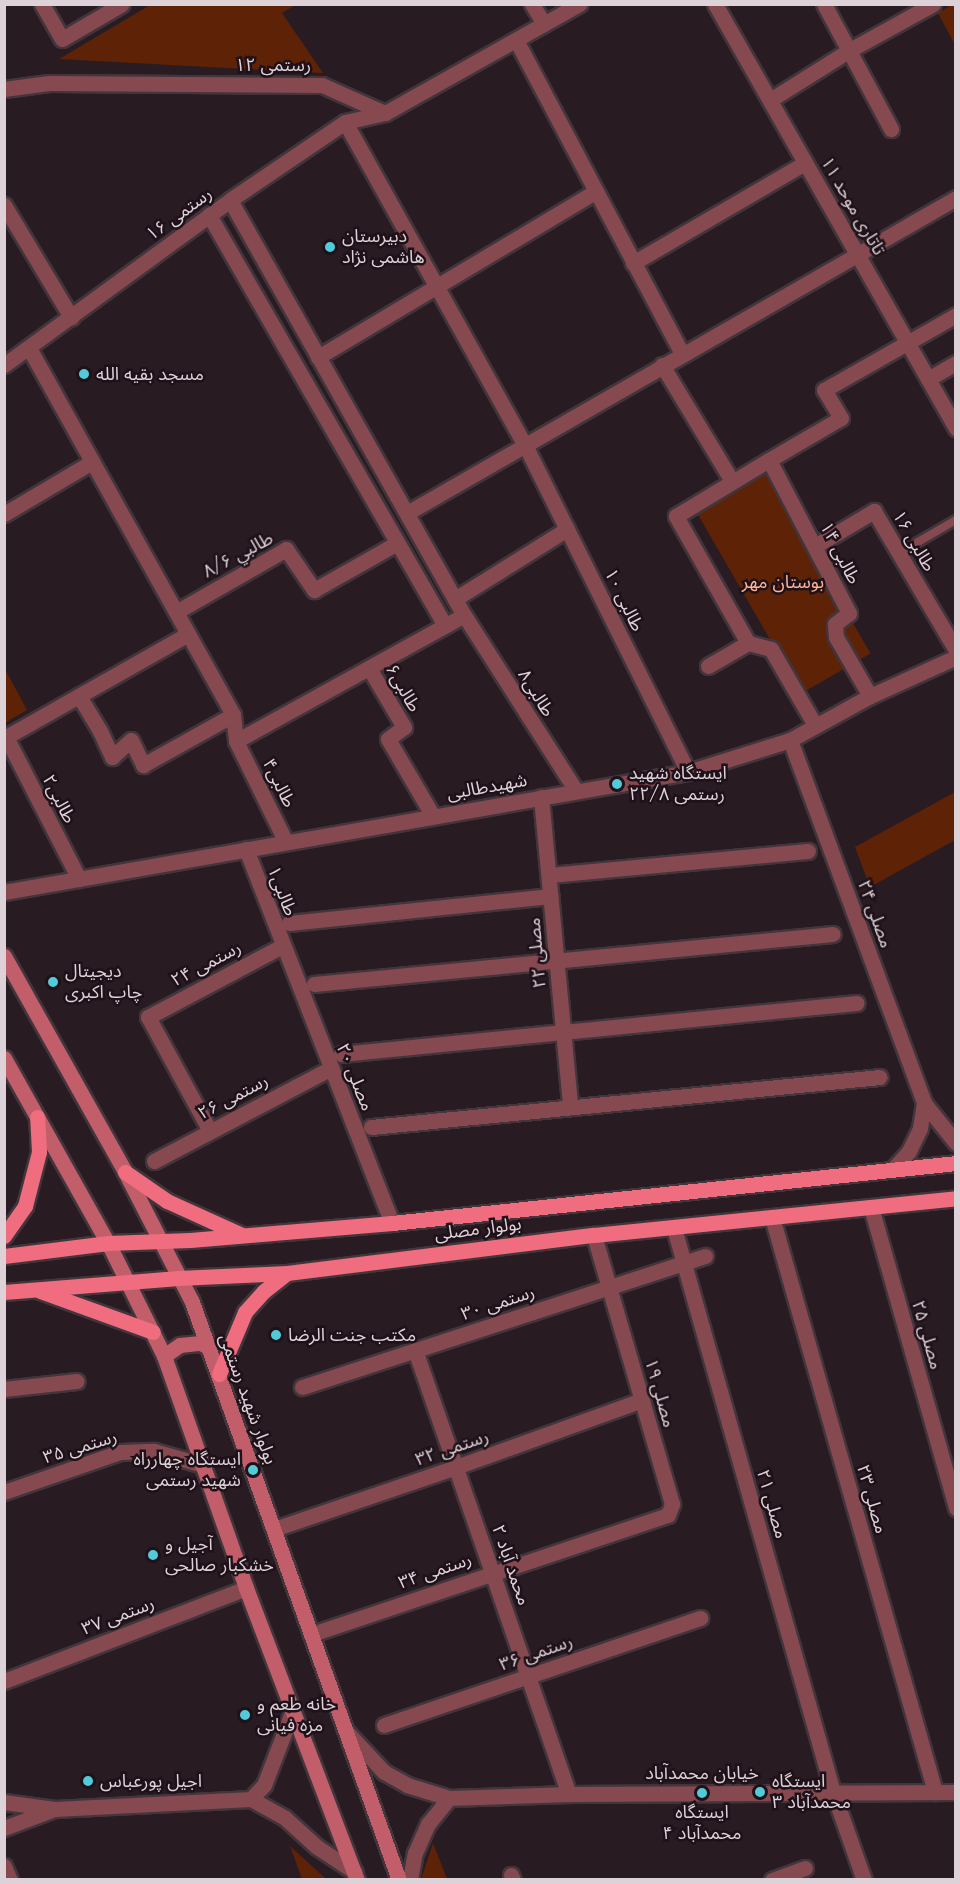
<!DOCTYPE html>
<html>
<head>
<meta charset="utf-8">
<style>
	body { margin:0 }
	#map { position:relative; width:960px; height:1884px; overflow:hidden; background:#291b22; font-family:Quicksand,"Noto Sans Arabic",sans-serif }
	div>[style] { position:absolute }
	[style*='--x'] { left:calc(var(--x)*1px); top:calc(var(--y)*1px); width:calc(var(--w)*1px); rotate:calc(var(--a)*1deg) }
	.green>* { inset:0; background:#5e2207; transform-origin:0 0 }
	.roads { filter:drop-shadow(2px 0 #42353b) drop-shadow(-2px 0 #42353b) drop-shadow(0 2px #42353b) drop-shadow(0 -2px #42353b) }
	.service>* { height:8px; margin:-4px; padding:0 4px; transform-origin:4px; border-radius:4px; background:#874950 }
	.minor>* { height:15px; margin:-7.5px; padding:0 7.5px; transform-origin:7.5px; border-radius:7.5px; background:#874950 }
	.tertiary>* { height:15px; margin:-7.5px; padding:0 7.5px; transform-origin:7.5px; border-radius:7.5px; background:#874950 }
	.secondary>* { height:15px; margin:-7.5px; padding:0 7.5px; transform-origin:7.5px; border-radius:7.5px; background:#c15e6a }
	.primary>* { height:15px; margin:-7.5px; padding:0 7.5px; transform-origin:7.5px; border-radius:7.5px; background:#ef6d7f }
	.dots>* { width:16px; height:16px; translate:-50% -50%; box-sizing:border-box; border:3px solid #1f1119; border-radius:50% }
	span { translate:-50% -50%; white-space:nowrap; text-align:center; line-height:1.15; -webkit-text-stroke:5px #1f1119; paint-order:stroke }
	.street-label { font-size:18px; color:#dcd2d7 }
	.poi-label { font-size:18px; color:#dcd2d7 }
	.left { translate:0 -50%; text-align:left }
	.right { translate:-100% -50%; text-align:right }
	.park-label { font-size:18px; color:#fdb397 }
	.frame { position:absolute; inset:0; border:6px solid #dcd2d7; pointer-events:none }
</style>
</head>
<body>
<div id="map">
	<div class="green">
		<div style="clip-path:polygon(953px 4px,955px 5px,955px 45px,938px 13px)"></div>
		<div style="clip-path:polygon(150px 5px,295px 5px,282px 13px,323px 73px,59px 59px)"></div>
		<div style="left:764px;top:469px;width:213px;height:80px;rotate:60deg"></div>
		<div style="clip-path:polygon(5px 669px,27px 710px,5px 723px,4px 723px)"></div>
		<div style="clip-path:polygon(955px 792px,955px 840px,870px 887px,855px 847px)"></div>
		<div style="clip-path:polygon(433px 1843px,447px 1879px,421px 1879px)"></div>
		<div style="clip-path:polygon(290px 1846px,326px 1879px,302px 1879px)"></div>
	</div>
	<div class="roads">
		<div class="service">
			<div style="--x:899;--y:553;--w:66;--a:-30.1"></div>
		</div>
		<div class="minor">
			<div style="--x:42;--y:4;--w:40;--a:60.3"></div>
			<div style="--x:62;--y:39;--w:69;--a:-30.3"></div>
			<div style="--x:532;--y:4;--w:23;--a:59"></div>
			<div style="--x:715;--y:4;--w:488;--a:60.4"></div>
			<div style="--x:824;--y:4;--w:142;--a:61.8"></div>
			<div style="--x:516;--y:40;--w:355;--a:62.1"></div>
			<div style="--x:4;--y:89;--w:45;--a:-7.6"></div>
			<div style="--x:49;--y:83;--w:273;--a:0.4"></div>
			<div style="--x:322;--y:85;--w:69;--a:24"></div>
			<div style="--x:385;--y:113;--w:223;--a:-29.3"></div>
			<div style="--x:770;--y:100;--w:92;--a:-32.1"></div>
			<div style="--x:848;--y:51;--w:97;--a:-28.9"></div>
			<div style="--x:345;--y:122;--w:370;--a:60.9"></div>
			<div style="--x:525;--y:445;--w:365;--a:63.5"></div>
			<div style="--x:230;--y:200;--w:476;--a:60.6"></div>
			<div style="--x:464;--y:615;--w:209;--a:57.5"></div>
			<div style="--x:4;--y:205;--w:131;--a:59.1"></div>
			<div style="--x:209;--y:215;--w:473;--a:60.1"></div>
			<div style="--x:633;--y:263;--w:199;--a:-30.2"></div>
			<div style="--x:29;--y:348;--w:420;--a:60.9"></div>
			<div style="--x:233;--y:715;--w:26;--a:83"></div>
			<div style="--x:236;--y:741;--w:113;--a:63.7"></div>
			<div style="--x:318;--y:357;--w:322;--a:-30.8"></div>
			<div style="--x:4;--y:365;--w:280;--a:-36.1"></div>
			<div style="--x:230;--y:200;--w:139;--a:-34.1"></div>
			<div style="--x:345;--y:122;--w:41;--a:-12.7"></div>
			<div style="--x:662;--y:365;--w:135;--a:58.9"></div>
			<div style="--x:928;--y:379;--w:32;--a:-30"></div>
			<div style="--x:769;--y:460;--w:83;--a:-30.3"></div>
			<div style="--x:841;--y:418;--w:33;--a:-121"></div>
			<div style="--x:824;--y:390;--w:152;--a:-29.6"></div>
			<div style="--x:407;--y:513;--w:633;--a:-29.85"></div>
			<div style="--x:4;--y:514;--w:102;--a:-30.6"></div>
			<div style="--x:815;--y:546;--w:69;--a:-30.7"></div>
			<div style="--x:874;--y:511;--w:161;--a:59.5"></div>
			<div style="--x:455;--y:599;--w:132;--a:-32"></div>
			<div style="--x:176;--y:612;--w:127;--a:-29.8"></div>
			<div style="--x:286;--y:549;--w:50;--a:55.7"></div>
			<div style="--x:314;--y:590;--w:95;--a:-29.5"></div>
			<div style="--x:708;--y:666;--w:46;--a:-29.9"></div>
			<div style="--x:369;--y:668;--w:69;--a:59.3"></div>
			<div style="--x:404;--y:727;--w:20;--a:143"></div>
			<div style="--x:388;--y:739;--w:89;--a:59.7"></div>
			<div style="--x:79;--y:696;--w:41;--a:59"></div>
			<div style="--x:100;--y:731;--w:29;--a:65"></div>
			<div style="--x:112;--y:757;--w:25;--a:-42"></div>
			<div style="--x:131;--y:740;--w:28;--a:64"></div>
			<div style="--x:143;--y:765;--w:103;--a:-29.1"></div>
			<div style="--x:815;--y:725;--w:88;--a:-120.1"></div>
			<div style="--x:771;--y:649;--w:24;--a:-165"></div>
			<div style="--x:748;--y:643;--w:146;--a:-119.6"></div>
			<div style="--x:676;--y:516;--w:109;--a:-31.1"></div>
			<div style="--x:769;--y:460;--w:173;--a:62.4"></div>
			<div style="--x:849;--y:613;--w:18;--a:142"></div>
			<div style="--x:835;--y:624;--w:13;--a:86"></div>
			<div style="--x:836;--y:637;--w:68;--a:60"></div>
			<div style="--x:236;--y:741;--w:260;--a:-28.9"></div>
			<div style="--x:541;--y:797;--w:310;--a:84.6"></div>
			<div style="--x:246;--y:849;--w:401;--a:68.7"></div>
			<div style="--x:549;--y:875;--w:260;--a:-5.3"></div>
			<div style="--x:79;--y:879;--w:160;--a:-117.2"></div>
			<div style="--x:6;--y:737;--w:209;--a:-29.5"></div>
			<div style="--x:289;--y:923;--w:263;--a:-5.9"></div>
			<div style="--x:314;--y:984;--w:521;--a:-5.5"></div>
			<div style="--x:341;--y:1054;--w:518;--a:-5.66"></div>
			<div style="--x:371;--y:1127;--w:511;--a:-5.61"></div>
			<div style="--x:210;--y:1131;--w:130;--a:-118.5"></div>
			<div style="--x:148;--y:1017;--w:152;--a:-27.9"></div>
			<div style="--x:154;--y:1161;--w:200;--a:-27.7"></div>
			<div style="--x:871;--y:1207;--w:313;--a:74.2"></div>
			<div style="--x:772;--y:1217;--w:598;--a:74.17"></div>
			<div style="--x:674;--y:1228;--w:586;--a:74.26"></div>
			<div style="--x:833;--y:1792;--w:93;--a:70.6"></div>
			<div style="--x:415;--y:1350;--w:470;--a:70.9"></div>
			<div style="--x:302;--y:1387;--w:424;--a:-18"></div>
			<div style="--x:4;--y:1389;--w:73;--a:-6.3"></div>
			<div style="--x:4;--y:1492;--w:123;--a:-19"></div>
			<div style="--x:120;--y:1452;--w:34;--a:-2"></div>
			<div style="--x:154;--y:1451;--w:51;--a:15.9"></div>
			<div style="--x:274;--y:1529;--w:192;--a:-18.8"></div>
			<div style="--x:456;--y:1467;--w:198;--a:-19.8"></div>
			<div style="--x:312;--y:1634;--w:375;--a:-18.5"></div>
			<div style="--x:668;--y:1515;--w:12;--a:-70"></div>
			<div style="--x:672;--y:1504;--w:280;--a:-106.2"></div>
			<div style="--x:4;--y:1681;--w:259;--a:-21"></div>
			<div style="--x:293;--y:1710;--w:80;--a:111.1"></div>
			<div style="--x:264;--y:1785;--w:19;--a:133"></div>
			<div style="--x:251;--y:1799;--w:39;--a:29"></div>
			<div style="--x:285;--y:1818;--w:43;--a:42.2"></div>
			<div style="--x:317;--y:1847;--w:45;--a:33.3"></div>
			<div style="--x:384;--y:1725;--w:334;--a:-18.7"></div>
			<div style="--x:4;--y:1802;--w:51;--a:7.8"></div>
			<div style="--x:55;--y:1809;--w:196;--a:-2.9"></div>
			<div style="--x:4;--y:1828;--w:51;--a:-20.6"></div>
			<div style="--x:4;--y:1866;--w:15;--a:67"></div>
			<div style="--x:511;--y:1875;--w:5;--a:68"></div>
			<div style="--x:772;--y:1880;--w:35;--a:-20"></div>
		</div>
		<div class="tertiary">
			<div style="--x:790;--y:740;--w:387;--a:69.7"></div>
			<div style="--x:924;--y:1103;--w:51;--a:51.3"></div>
			<div style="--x:4;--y:892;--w:694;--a:-9.95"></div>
			<div style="--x:688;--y:772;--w:107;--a:-17.4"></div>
			<div style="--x:790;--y:740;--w:91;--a:-28.8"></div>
			<div style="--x:870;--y:696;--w:94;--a:-24.4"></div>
			<div style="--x:893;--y:1169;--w:24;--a:-48"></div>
			<div style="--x:909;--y:1151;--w:25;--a:-64"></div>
			<div style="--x:920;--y:1128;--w:25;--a:-81"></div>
			<div style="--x:346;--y:1731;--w:56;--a:47.2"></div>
			<div style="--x:384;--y:1772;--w:26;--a:29"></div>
			<div style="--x:407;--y:1785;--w:44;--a:17.2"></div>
			<div style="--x:449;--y:1798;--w:120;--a:-1.9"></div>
			<div style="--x:569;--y:1794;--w:387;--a:-0.3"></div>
			<div style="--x:410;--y:1880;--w:27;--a:-80"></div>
			<div style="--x:415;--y:1853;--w:32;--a:-66"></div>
			<div style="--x:428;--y:1824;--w:33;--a:-51"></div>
		</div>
		<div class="secondary">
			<div style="--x:4;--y:956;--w:248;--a:60.7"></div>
			<div style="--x:125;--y:1172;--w:146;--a:62.7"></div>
			<div style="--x:192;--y:1302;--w:614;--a:70.3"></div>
			<div style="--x:4;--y:1058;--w:212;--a:60.7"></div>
			<div style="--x:108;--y:1243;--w:126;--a:63.6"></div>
			<div style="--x:164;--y:1356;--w:246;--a:70.5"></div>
			<div style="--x:246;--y:1588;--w:312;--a:69.2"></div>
			<div style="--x:164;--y:1356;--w:19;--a:-35"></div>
			<div style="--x:180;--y:1345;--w:20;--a:-6"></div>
			<div style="--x:200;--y:1343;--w:10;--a:24"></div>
		</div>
		<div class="primary">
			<div style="--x:125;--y:1172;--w:51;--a:34.6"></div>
			<div style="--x:167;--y:1201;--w:82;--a:24.4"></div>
			<div style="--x:4;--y:1236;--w:37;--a:-55"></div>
			<div style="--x:25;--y:1206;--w:56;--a:-75.5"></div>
			<div style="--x:39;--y:1152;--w:35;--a:-93"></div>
			<div style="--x:4;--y:1256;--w:105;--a:-7.1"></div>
			<div style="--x:108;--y:1243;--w:82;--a:-2.1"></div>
			<div style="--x:190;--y:1240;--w:203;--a:-4.8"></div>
			<div style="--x:392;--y:1223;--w:567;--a:-6.07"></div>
			<div style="--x:40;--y:1291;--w:120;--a:19.9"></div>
			<div style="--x:4;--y:1292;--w:175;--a:-4.6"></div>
			<div style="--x:178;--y:1278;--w:109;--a:-2.6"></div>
			<div style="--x:287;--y:1273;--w:309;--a:-7.1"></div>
			<div style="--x:594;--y:1235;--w:364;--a:-5.8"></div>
			<div style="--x:219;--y:1374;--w:67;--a:-67.2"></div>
			<div style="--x:245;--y:1312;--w:28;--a:-48"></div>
			<div style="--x:264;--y:1291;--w:29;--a:-38"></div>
		</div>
	</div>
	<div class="dots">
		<div style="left:330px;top:247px;background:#52cbd9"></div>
		<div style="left:84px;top:374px;background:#52cbd9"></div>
		<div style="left:617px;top:784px;background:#52cbd9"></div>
		<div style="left:53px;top:982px;background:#52cbd9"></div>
		<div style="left:276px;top:1335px;background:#52cbd9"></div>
		<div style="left:253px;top:1470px;background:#52cbd9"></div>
		<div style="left:153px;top:1555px;background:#52cbd9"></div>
		<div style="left:245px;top:1715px;background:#52cbd9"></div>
		<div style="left:88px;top:1781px;background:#52cbd9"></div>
		<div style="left:760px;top:1792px;background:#52cbd9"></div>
		<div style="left:702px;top:1793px;background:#52cbd9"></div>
	</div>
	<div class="street-label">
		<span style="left:273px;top:65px">رستمی ۱۲</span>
		<span style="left:853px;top:206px;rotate:60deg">تاتاری موحد ۱۱</span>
		<span style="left:179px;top:214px;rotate:-36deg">رستمی ۱۶</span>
		<span style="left:914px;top:541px;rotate:60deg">طالبی ۱۶</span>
		<span style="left:840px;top:553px;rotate:63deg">طالبی ۱۴</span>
		<span style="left:238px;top:555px;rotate:-28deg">طالبي ۸/۶</span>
		<span style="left:624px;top:600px;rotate:64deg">طالبی ۱۰</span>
		<span style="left:403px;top:688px;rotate:60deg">طالبی۶</span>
		<span style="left:536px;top:693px;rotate:58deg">طالبی۸</span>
		<span style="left:279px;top:783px;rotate:64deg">طالبی۴</span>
		<span style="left:487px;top:787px;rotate:-10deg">شهیدطالبی</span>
		<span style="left:59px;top:799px;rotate:63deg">طالبی۲</span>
		<span style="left:282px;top:891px;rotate:69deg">طالبی۱</span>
		<span style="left:875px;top:914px;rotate:70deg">مصلی ۲۴</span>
		<span style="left:537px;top:953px;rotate:-95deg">مصلی ۲۲</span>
		<span style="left:206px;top:964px;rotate:-28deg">رستمی ۲۴</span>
		<span style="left:355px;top:1077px;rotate:68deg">مصلی ۲۰</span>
		<span style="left:233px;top:1097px;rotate:-28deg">رستمی ۲۶</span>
		<span style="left:478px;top:1229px;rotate:-7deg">بولوار مصلی</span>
		<span style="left:498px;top:1303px;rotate:-18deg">رستمی ۳۰</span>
		<span style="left:927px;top:1335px;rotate:74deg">مصلی ۲۵</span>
		<span style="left:660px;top:1393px;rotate:74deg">مصلی ۱۹</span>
		<span style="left:248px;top:1399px;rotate:70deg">بولوار شهید رستمی</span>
		<span style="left:80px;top:1447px;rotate:-17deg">رستمی ۳۵</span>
		<span style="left:452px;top:1448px;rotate:-19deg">رستمی ۳۲</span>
		<span style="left:872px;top:1499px;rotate:74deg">مصلی ۲۳</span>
		<span style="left:772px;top:1504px;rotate:74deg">مصلی ۲۱</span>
		<span style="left:511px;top:1565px;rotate:71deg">محمد آباد ۲</span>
		<span style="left:435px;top:1571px;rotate:-19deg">رستمی ۳۴</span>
		<span style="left:118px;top:1616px;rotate:-21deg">رستمی ۳۷</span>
		<span style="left:536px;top:1653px;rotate:-19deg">رستمی ۳۶</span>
		<span style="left:702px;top:1773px">خیابان محمدآباد</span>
	</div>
	<div class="poi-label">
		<span class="left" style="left:342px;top:247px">دبیرستان<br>هاشمی نژاد</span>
		<span class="left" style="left:96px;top:374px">مسجد بقیه الله</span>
		<span class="left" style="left:629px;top:784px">ایستگاه شهید<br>رستمی ۲۲/۸</span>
		<span class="left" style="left:65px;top:982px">دیجیتال<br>چاپ اکبری</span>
		<span class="left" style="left:288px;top:1335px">مكتب جنت الرضا</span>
		<span class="right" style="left:241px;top:1470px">ایستگاه چهارراه<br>شهید رستمی</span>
		<span class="left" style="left:165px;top:1555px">آجیل و<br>خشکبار صالحی</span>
		<span class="left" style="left:257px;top:1715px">خانه طعم و<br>مزه فیانی</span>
		<span class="left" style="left:100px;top:1781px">اجیل پورعباس</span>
		<span class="left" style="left:772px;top:1792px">ایستگاه<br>محمدآباد ۳</span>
		<span style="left:702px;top:1823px">ایستگاه<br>محمدآباد ۴</span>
	</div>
	<div class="park-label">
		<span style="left:783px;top:582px">بوستان مهر</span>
	</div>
	<div class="frame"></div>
</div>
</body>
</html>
